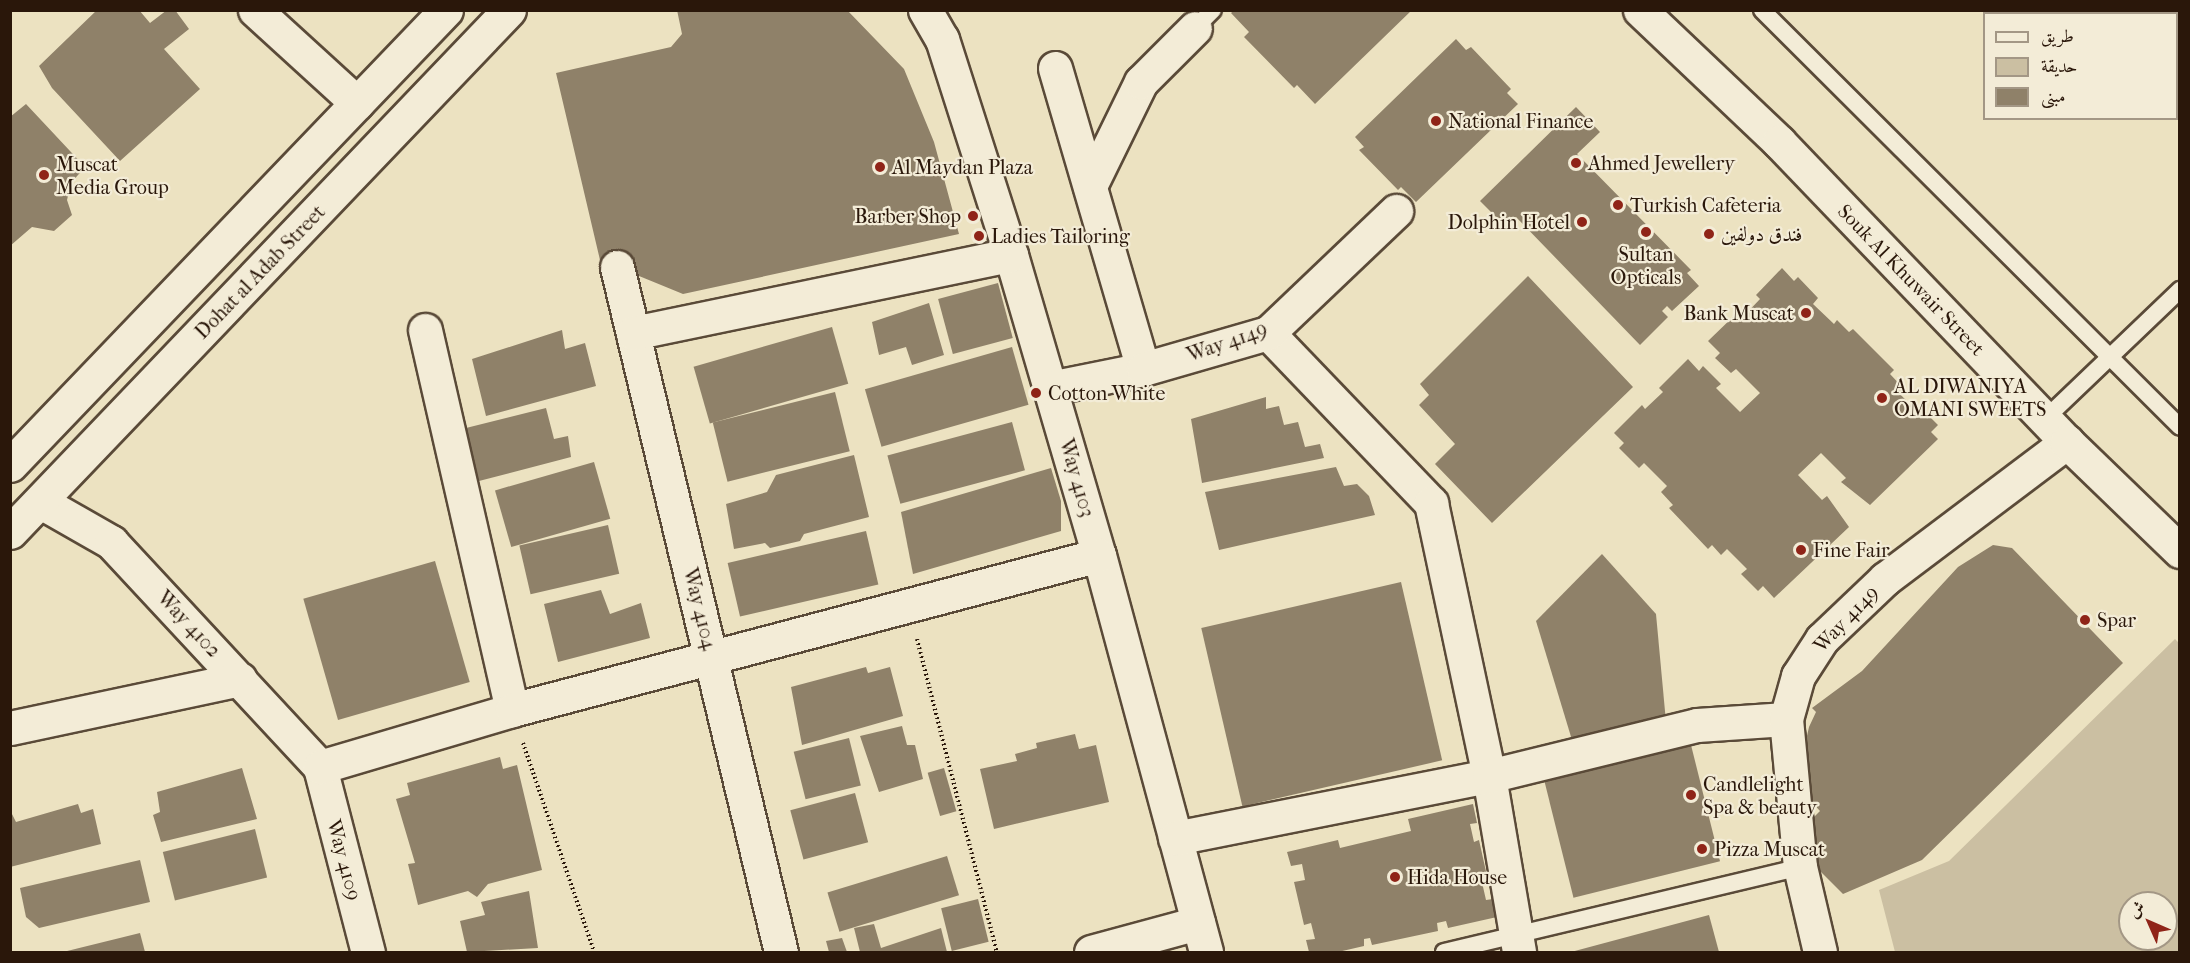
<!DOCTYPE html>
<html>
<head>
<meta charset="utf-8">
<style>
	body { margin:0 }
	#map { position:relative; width:2190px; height:963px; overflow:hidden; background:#ece2c1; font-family:"IM FELL French Canon",Amiri,serif }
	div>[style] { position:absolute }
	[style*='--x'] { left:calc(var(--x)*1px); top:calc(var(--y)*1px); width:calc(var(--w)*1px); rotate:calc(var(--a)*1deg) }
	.green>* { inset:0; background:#cbbfa2 }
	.building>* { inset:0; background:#8f8169; transform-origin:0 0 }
	.path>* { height:4px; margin-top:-2px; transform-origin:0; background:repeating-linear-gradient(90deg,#2a170a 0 1.5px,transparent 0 4.5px) }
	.roads { filter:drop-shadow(2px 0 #5a4a38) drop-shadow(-2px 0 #5a4a38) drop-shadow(0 2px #5a4a38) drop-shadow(0 -2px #5a4a38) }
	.service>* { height:16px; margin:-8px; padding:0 8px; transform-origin:8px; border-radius:8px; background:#f3ecd7 }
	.minor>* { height:33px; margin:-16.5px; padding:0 16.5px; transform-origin:16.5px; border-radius:16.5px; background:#f3ecd7 }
	.tertiary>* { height:33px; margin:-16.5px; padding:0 16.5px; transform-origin:16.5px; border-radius:16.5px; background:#f3ecd7 }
	.secondary>* { height:33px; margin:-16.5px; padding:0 16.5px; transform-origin:16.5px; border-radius:16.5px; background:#f3ecd7 }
	.dots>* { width:16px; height:16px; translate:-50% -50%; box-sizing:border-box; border:3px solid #f3ecd7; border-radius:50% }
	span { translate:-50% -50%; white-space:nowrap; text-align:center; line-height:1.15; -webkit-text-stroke:4.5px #f3ecd7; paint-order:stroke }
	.poi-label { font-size:20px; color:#2a170a }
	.left { translate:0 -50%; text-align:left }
	.right { translate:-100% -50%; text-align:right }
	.street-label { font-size:20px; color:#2a170a }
	.frame { position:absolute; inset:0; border:12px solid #2a170a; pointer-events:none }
	.legend { position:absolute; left:1983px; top:12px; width:195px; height:108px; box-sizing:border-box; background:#f3ecd7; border:2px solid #a39785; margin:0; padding:8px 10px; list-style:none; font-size:18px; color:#2a170a }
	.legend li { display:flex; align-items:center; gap:12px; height:30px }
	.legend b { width:30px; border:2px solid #a39785 }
	.north { position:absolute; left:2118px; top:891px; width:60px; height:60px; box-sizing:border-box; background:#f3ecd7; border:2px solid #a39785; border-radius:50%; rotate:315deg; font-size:16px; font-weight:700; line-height:24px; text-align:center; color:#2a170a }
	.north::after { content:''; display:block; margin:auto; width:21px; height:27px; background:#8f2418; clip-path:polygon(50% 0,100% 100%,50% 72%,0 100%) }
</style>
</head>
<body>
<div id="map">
	<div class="green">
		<div style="clip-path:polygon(evenodd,2175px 639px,2180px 644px,2179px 952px,1895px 952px,1879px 890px,1949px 861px,2175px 639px,2130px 903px,2166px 903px,2166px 939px,2130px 939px,2130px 903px)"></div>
	</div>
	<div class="building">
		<div style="clip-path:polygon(97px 10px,139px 10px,150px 23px,167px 10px,175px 10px,189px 29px,164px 49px,200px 89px,120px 161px,52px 88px,39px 66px)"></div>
		<div style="clip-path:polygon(677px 10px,847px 10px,904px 69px,934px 142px,959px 234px,683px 294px,600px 260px,556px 73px,671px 47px,682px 34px)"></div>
		<div style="clip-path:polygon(1234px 10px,1412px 10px,1315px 104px,1297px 85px,1294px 88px,1244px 37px,1249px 32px,1231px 13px)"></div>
		<div style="clip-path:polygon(1456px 39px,1466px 50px,1471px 47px,1511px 89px,1507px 93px,1518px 104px,1416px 202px,1401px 187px,1398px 190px,1359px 150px,1364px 147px,1355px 137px)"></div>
		<div style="clip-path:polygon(26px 104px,85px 167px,71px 183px,67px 200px,72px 215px,54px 231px,32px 227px,10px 246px,10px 117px)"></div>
		<div style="clip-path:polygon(1576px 107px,1600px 132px,1577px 154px,1691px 270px,1687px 273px,1699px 286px,1672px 311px,1667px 306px,1662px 311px,1668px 317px,1640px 345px,1516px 217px,1505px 226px,1480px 201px)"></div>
		<div style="clip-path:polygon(1782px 268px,1794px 281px,1798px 277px,1818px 298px,1813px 304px,1834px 324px,1837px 320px,1849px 332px,1853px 329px,1894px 370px,1890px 374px,1904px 389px,1899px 393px,1920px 415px,1924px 411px,1938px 425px,1931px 432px,1938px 439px,1870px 505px,1841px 482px,1846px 478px,1821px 453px,1798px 475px,1822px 500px,1827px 496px,1849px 527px,1774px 598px,1763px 586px,1758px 591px,1741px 574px,1747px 569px,1727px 549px,1721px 555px,1712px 545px,1708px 549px,1669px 508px,1673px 505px,1661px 492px,1667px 486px,1644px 463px,1639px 468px,1619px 448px,1624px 443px,1614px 433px,1642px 405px,1645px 409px,1663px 392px,1659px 388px,1688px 359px,1699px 371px,1703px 366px,1721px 384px,1716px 388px,1740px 412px,1760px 393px,1736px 369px,1731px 373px,1715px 358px,1720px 353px,1708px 341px,1737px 313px,1742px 318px,1760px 299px,1756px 295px)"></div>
		<div style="clip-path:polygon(1528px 276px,1633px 387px,1492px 523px,1435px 464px,1455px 444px,1419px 405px,1429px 395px,1420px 384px)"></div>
		<div style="left:998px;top:283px;width:57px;height:62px;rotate:75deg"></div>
		<div style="clip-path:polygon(929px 303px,944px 355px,912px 365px,906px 347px,879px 355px,872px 322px)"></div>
		<div style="left:832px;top:327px;width:59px;height:144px;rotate:74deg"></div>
		<div style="clip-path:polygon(562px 330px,565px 349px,585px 343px,596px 386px,486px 416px,472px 359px)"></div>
		<div style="left:1012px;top:347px;width:60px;height:153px;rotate:74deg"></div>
		<div style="left:835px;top:392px;width:61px;height:126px;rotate:76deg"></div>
		<div style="clip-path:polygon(1266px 397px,1266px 409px,1279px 406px,1284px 425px,1298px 422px,1305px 447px,1320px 444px,1324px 458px,1202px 483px,1191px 419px)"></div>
		<div style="clip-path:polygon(546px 408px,554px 439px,568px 436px,571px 457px,479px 481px,466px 428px)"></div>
		<div style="left:1012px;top:422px;width:50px;height:129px;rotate:75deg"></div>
		<div style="clip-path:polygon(854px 455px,869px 517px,804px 534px,800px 541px,770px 548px,765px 543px,734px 549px,726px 504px,767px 492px,776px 475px)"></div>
		<div style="left:594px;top:462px;width:59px;height:103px;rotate:74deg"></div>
		<div style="clip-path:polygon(1336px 467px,1344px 486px,1357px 484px,1369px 496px,1375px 515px,1219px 550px,1205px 492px)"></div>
		<div style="clip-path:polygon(1051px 468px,1061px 501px,1061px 531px,913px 574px,901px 512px)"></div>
		<div style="left:608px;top:525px;width:50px;height:91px;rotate:77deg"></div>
		<div style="left:866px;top:531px;width:55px;height:142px;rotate:77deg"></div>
		<div style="clip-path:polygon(1993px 545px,2012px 548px,2123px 663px,1922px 860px,1843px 894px,1810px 861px,1798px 833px,1820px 811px,1796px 785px,1809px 727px,1816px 712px,1812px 708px,1862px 671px,1958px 567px)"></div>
		<div style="clip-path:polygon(1602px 554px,1656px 614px,1666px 722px,1575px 750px,1536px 621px)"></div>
		<div style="left:435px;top:561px;width:126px;height:137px;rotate:74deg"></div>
		<div style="left:1401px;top:582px;width:183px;height:205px;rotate:77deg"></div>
		<div style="clip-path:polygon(601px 590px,610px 614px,641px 603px,650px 638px,558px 662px,544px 604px)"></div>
		<div style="clip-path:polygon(866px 667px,868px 673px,890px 667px,903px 716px,802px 745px,791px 687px)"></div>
		<div style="clip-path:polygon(902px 726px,907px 745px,915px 745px,923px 779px,879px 792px,860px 736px)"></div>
		<div style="clip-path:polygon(1075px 734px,1079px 749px,1096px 745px,1109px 802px,994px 829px,980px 769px,1017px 761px,1015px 754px,1037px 748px,1036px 743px)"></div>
		<div style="left:849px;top:738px;width:49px;height:57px;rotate:76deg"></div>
		<div style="left:1690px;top:741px;width:124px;height:151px;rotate:76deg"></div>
		<div style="clip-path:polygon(500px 757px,503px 769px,517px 765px,542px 870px,488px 884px,477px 897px,468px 891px,418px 905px,408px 864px,415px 863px,396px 799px,410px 795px,407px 783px)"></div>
		<div style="clip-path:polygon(242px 768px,257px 819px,161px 842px,153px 815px,160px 812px,157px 792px)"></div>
		<div style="left:944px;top:768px;width:45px;height:17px;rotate:74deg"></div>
		<div style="left:855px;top:793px;width:51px;height:67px;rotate:75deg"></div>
		<div style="clip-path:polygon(78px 804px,81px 813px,93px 809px,101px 844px,10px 867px,10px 810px,16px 822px)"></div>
		<div style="clip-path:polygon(1473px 804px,1477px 823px,1470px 824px,1474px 842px,1479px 840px,1487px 876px,1481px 878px,1486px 900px,1493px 899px,1497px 917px,1448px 928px,1446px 921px,1437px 923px,1438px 931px,1372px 945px,1370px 938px,1364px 939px,1364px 946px,1338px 952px,1309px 952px,1306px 940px,1315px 939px,1311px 923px,1304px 925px,1294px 882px,1305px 880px,1302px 864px,1291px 866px,1287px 852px,1338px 840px,1340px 848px,1411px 831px,1408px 819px)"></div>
		<div style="left:255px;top:829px;width:50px;height:95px;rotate:76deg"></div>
		<div style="left:947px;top:856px;width:41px;height:125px;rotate:73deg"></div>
		<div style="clip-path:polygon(140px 860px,150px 902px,39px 928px,26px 917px,20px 888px)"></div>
		<div style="clip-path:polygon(529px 891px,538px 948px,467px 952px,460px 921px,485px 915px,481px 902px)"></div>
		<div style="left:978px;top:899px;width:44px;height:38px;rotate:76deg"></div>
		<div style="clip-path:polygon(1709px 915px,1719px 952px,1571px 952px)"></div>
		<div style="clip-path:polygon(874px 924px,881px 948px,941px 928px,947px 952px,860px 952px,854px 928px)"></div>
		<div style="clip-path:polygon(140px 933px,145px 952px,63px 952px)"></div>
		<div style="clip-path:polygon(842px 938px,847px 952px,829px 952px,826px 941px)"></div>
	</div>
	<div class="path">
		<div style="--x:917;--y:639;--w:323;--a:75.7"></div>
		<div style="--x:523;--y:743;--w:221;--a:71.2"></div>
	</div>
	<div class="roads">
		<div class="service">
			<div style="--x:1762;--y:10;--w:590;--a:44.93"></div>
			<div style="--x:1195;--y:28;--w:25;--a:-45"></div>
			<div style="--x:2045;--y:419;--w:187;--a:-43.7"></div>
			<div style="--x:1444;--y:952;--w:366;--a:-13.4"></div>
		</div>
		<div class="minor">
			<div style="--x:255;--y:10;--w:138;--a:42.4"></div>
			<div style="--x:925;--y:10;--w:34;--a:60"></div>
			<div style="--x:942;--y:39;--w:227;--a:72.3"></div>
			<div style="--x:1011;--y:255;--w:313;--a:73.7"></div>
			<div style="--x:1099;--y:555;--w:411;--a:74.9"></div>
			<div style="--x:1055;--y:68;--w:314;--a:73.7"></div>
			<div style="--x:1090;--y:186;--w:116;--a:-63.9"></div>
			<div style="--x:1141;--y:82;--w:76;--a:-45"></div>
			<div style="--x:617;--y:267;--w:704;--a:76.54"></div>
			<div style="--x:425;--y:330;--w:390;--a:77.1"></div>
			<div style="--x:633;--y:333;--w:386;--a:-11.7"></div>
			<div style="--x:1268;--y:333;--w:236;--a:46.2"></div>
			<div style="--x:1431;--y:503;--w:279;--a:78"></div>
			<div style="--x:1489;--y:776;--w:179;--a:80.3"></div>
			<div style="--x:1050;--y:388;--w:95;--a:-11.5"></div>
			<div style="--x:1143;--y:369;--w:130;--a:-16.1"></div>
			<div style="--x:1268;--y:333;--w:177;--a:-43.6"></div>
			<div style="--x:41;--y:502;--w:81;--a:29.7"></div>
			<div style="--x:111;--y:542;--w:307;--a:47.1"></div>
			<div style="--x:320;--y:767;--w:191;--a:75.5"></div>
			<div style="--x:10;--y:728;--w:235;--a:-12"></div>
			<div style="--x:320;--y:767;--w:200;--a:-16.5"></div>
			<div style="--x:512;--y:710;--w:607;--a:-14.79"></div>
			<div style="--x:1175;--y:838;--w:320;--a:-11.2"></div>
			<div style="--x:1489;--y:776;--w:214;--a:-13.8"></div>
			<div style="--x:1697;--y:725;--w:89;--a:-3.9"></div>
			<div style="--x:1091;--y:952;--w:111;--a:-15.2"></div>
			<div style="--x:1820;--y:952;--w:87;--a:-103.2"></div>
			<div style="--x:1800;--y:867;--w:149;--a:-95.4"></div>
			<div style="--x:1786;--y:719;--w:45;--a:-74.4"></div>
			<div style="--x:1798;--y:676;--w:44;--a:-57"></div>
			<div style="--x:1822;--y:639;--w:87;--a:-43.6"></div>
			<div style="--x:1885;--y:579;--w:228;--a:-37"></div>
		</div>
		<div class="tertiary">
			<div style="--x:1640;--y:10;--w:192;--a:43.5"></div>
			<div style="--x:1779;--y:142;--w:416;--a:46.2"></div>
			<div style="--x:2067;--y:442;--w:157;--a:44"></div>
		</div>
		<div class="secondary">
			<div style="--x:10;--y:465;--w:630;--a:-46.22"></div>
			<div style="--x:10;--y:532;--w:722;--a:-46.29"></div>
		</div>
	</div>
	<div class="dots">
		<div style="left:1436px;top:121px;background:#8f2418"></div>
		<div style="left:1576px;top:163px;background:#8f2418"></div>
		<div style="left:880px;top:167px;background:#8f2418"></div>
		<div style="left:44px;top:175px;background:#8f2418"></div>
		<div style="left:1618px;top:205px;background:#8f2418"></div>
		<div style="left:973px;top:216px;background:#8f2418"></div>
		<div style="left:1582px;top:222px;background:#8f2418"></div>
		<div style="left:1646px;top:232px;background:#8f2418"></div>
		<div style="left:1709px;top:234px;background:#8f2418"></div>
		<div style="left:979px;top:236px;background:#8f2418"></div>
		<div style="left:1806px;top:313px;background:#8f2418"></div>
		<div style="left:1036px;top:393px;background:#8f2418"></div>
		<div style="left:1882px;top:398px;background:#8f2418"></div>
		<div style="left:1801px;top:550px;background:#8f2418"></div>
		<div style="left:2085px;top:620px;background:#8f2418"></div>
		<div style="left:1691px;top:795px;background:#8f2418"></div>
		<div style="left:1702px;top:849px;background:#8f2418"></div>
		<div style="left:1395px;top:877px;background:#8f2418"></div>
	</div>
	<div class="poi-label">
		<span class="left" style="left:1448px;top:121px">National Finance</span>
		<span class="left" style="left:1588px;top:163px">Ahmed Jewellery</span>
		<span class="left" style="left:56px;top:176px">Muscat<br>Media Group</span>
		<span class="left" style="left:892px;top:167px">Al Maydan Plaza</span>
		<span class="left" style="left:1630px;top:205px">Turkish Cafeteria</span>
		<span class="right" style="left:961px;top:216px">Barber Shop</span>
		<span class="right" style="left:1570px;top:222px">Dolphin Hotel</span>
		<span class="left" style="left:1721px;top:234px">فندق دولفين</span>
		<span class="left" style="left:991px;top:236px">Ladies Tailoring</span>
		<span style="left:1646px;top:266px">Sultan<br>Opticals</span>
		<span class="right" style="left:1794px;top:313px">Bank Muscat</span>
		<span class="left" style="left:1894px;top:398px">AL DIWANIYA<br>OMANI SWEETS</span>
		<span class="left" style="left:1048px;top:393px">Cotton White</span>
		<span class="left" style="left:1813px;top:550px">Fine Fair</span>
		<span class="left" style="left:2097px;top:620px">Spar</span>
		<span class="left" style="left:1703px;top:796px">Candlelight<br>Spa &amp; beauty</span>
		<span class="left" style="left:1714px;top:849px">Pizza Muscat</span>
		<span class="left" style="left:1407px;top:877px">Hida House</span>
	</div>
	<div class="street-label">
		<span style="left:260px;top:272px;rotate:-46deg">Dohat al Adab Street</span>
		<span style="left:1911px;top:280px;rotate:46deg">Souk Al Khuwair Street</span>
		<span style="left:1227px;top:342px;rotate:-19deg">Way 4149</span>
		<span style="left:1077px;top:478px;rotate:74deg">Way 4103</span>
		<span style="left:700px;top:609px;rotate:76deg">Way 4104</span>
		<span style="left:1846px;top:619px;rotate:-46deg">Way 4149</span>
		<span style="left:189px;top:624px;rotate:47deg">Way 4102</span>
		<span style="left:344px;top:860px;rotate:75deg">Way 4109</span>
	</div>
	<div class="frame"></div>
	<ul class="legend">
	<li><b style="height:8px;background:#f3ecd7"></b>طريق</li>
	<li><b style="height:16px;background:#cbbfa2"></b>حديقة</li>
	<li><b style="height:16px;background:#8f8169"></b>مبنى</li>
	</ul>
	<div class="north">ش</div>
</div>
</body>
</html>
